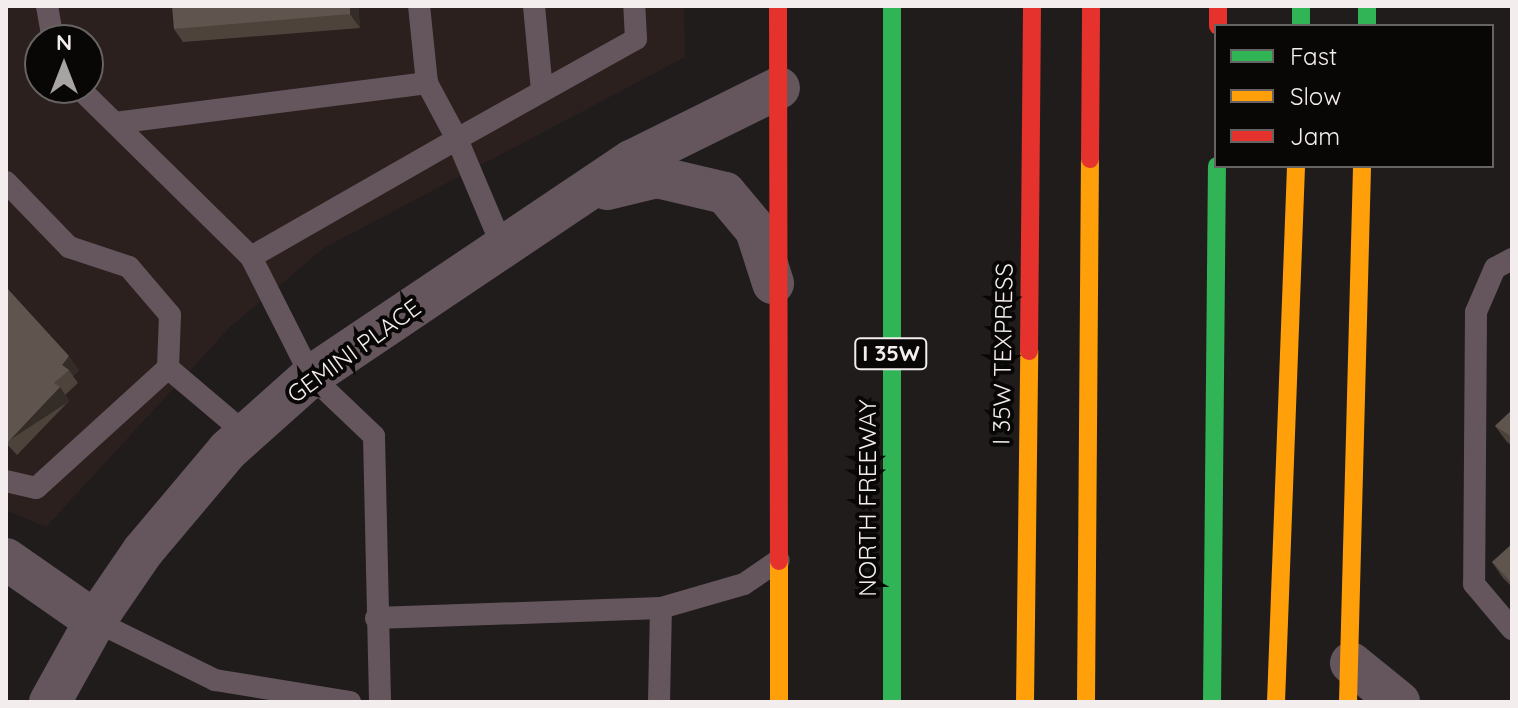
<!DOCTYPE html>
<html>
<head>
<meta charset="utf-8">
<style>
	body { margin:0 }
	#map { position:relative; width:1518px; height:708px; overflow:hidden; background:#201c1c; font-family:Quicksand,sans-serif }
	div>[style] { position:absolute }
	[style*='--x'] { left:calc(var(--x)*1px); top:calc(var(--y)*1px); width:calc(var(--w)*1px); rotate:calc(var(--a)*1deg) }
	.built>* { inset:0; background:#2c201f }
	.lane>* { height:22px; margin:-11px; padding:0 11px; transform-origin:11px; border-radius:11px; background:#65565d }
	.street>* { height:42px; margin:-21px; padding:0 21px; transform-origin:21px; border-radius:21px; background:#65565d }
	.fast>* { height:18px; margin:-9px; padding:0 9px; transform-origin:9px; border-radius:9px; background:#30b455 }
	.slow>* { height:18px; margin:-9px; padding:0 9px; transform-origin:9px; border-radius:9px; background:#ff9f0a }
	.jam>* { height:18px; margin:-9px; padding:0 9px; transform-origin:9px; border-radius:9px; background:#e5322d }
	.wall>* { inset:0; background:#4d433b }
	.shaded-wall>* { inset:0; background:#342c27; transform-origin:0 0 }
	.building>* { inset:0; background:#5f554e }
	span { translate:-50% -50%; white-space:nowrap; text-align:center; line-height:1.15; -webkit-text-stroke:8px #090606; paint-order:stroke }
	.shield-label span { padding:2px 6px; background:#090606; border:2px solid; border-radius:6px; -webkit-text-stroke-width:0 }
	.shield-label { font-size:22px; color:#f3eeed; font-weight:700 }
	.street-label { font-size:24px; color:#f3eeed }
	.frame { position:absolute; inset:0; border:8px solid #f3eeed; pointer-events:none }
	.legend { position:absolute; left:1214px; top:24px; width:280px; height:144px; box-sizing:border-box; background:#090606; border:2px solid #676362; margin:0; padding:10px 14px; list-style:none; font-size:24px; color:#f3eeed }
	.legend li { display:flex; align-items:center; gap:16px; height:40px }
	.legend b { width:40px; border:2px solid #676362 }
	.north { position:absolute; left:24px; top:24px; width:80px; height:80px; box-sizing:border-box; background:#090606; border:2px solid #676362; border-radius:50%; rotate:0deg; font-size:22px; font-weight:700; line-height:32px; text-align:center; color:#f3eeed }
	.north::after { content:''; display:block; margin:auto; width:28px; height:36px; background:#a9a4a4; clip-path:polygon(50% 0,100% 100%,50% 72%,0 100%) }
</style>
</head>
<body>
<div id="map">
	<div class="built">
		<div style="clip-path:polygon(evenodd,6px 6px,684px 6px,685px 57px,324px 248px,230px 327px,46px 527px,6px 510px,6px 6px,40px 40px,88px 40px,88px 88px,40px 88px,40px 40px)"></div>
	</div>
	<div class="lane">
		<div style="--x:47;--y:6;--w:35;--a:80"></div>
		<div style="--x:534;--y:6;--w:85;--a:84.6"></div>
		<div style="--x:79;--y:88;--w:241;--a:44.5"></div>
		<div style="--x:251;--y:257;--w:133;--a:63.2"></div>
		<div style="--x:311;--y:376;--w:87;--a:43.6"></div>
		<div style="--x:374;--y:436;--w:266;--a:88.7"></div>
		<div style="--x:115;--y:123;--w:315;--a:-7.3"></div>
		<div style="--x:6;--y:182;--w:91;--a:45.9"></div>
		<div style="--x:69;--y:247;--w:63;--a:18.4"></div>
		<div style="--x:129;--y:267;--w:63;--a:49.5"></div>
		<div style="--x:170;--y:315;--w:53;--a:92.2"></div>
		<div style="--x:168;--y:368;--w:178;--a:137.7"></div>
		<div style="--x:36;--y:488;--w:31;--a:-167"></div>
		<div style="--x:503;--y:248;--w:118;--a:-112.9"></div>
		<div style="--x:457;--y:139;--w:205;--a:-29.2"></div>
		<div style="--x:636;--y:39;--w:33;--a:-93"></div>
		<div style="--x:251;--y:257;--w:237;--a:-29.8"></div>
		<div style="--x:457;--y:139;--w:64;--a:-118.2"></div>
		<div style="--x:427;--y:83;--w:77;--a:-95.9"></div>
		<div style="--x:1512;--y:259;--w:19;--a:152"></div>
		<div style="--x:1495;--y:268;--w:48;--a:113.4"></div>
		<div style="--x:1476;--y:312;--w:272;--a:90.4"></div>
		<div style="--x:1474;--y:584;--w:59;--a:49.8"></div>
		<div style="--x:168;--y:368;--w:102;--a:40.2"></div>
		<div style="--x:376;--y:618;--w:285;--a:-2"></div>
		<div style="--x:661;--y:608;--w:86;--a:-16.1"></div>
		<div style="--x:744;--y:584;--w:42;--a:-34.4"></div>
		<div style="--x:95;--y:621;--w:134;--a:26.2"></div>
		<div style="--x:215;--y:680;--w:137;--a:9.3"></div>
		<div style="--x:659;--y:702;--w:94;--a:-88.8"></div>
	</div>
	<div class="street">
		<div style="--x:607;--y:189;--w:51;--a:-13.5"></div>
		<div style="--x:657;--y:177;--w:70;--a:13.2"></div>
		<div style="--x:725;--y:193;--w:48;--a:50"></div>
		<div style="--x:756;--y:230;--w:56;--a:72.2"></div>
		<div style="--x:6;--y:559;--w:108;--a:34.9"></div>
		<div style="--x:1351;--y:663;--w:62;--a:39.1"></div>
		<div style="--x:50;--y:702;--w:93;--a:-60.9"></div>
		<div style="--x:95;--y:621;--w:85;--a:-55.6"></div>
		<div style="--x:143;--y:551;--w:132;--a:-49.9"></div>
		<div style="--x:228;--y:450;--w:111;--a:-41.7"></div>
		<div style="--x:311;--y:376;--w:386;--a:-33.9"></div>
		<div style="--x:631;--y:161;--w:165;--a:-26.3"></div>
	</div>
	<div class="fast">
		<div style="--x:892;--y:6;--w:696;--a:90"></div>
		<div style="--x:1301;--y:6;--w:20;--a:90"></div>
		<div style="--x:1367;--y:6;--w:20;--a:90"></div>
		<div style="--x:1212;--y:702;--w:536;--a:-89.47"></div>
	</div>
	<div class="slow">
		<div style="--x:779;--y:561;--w:141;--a:90"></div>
		<div style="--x:1025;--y:702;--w:351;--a:-89.3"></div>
		<div style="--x:1086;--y:702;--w:543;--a:-89.58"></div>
		<div style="--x:1276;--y:702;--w:536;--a:-87.86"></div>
		<div style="--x:1348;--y:702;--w:536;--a:-88.5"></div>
	</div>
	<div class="jam">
		<div style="--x:778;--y:6;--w:555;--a:89.9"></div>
		<div style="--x:1218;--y:6;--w:20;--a:90"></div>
		<div style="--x:1090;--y:159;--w:153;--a:-89.6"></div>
		<div style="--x:1029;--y:351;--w:345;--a:-89.5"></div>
	</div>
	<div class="wall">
		<div style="clip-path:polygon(358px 6px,360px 28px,183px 42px,174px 29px)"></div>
		<div style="clip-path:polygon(6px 287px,79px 370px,73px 376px,78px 383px,65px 395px,69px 401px,17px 455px,6px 443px)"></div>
		<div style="clip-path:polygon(1512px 410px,1512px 446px,1507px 442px,1495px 426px)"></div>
		<div style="clip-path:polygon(1512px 544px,1512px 587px,1503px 578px,1492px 562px)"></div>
	</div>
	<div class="shaded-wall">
		<div style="clip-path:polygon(350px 6px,358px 6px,360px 28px,350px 14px)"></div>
		<div style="clip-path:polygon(69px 356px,79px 370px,73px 376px,69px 370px,62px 365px)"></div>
		<div style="left:60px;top:387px;width:17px;height:76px;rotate:57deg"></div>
	</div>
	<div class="building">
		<div style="clip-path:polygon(172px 6px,350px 6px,350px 14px,174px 29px)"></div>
		<div style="clip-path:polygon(6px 287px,69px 356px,62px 365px,69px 370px,54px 383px,60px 387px,8px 442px,6px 440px)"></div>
		<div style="clip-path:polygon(1512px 410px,1512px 437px,1495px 426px)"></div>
		<div style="clip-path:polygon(1512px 544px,1512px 583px,1492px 562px)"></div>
	</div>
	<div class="shield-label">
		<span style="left:891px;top:354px">I 35W</span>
	</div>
	<div class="street-label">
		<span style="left:354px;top:351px;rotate:-36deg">GEMINI PLACE</span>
		<span style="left:1003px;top:354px;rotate:-89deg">I 35W TEXPRESS</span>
		<span style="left:868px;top:498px;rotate:-90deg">NORTH FREEWAY</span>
	</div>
	<div class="frame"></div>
	<ul class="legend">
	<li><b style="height:10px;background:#30b455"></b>Fast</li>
	<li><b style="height:10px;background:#ff9f0a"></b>Slow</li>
	<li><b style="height:10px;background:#e5322d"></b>Jam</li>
	</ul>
	<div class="north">N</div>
</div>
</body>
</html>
